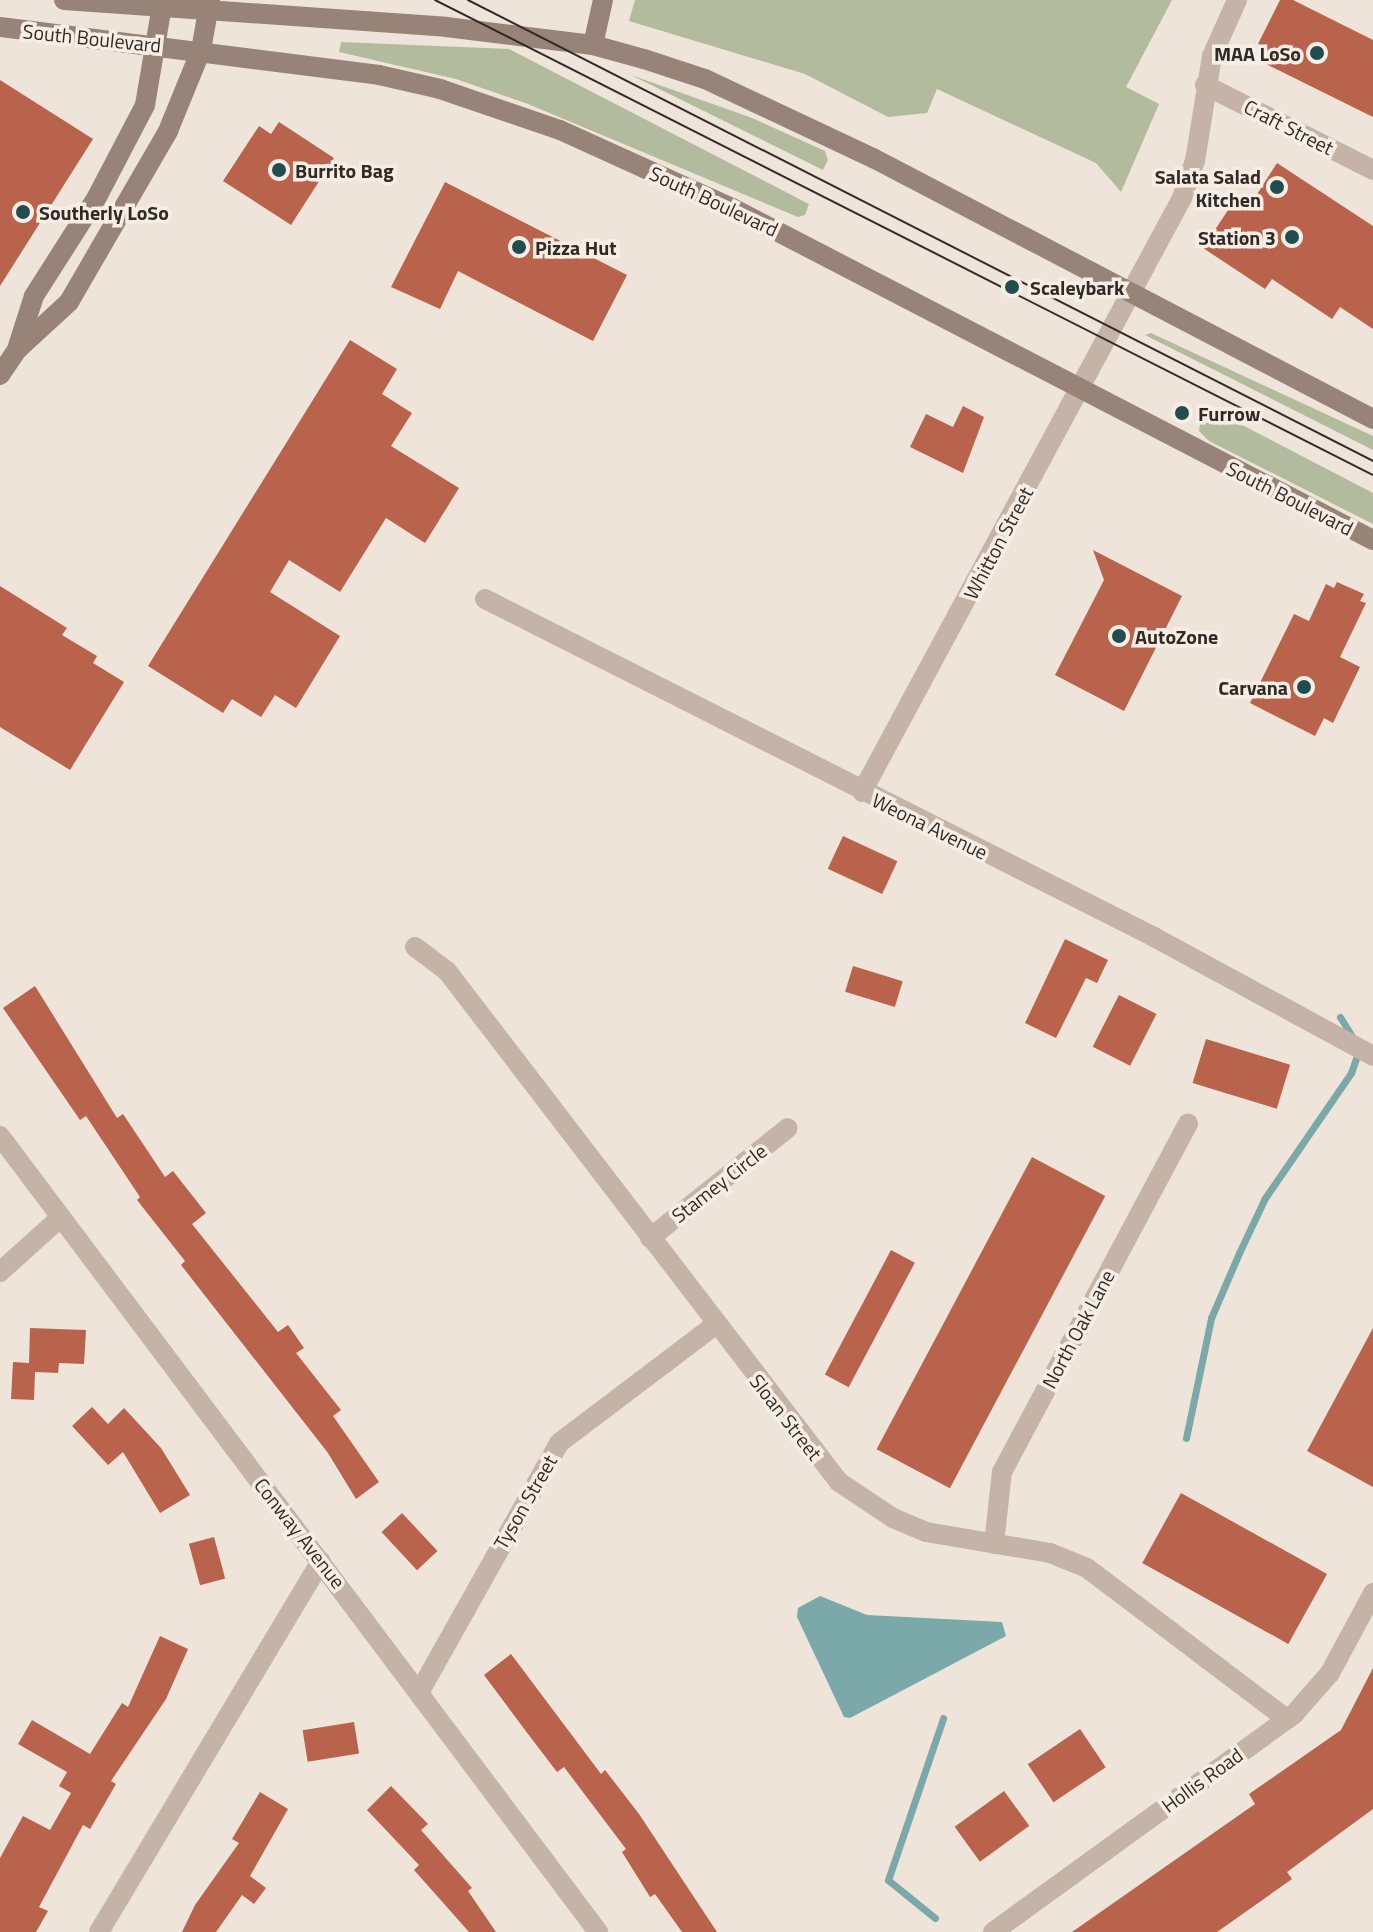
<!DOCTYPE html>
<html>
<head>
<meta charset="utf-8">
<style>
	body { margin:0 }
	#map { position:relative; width:1373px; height:1932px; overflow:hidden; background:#eee4d9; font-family:"Titillium Web",sans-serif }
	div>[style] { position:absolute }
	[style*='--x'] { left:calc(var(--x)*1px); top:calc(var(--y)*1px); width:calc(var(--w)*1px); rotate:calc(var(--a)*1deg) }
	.green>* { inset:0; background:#b2bb9b }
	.water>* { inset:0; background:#7ba8a8 }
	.stream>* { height:7px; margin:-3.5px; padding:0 3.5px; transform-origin:3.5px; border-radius:3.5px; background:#7ba8a8 }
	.building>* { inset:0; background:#b9634d; transform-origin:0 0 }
	.street>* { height:20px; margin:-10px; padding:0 10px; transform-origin:10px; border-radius:10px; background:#c5b3a7 }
	.secondary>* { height:20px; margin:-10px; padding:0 10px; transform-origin:10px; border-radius:10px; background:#988379 }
	.tram>* { height:2px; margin:-1px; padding:0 1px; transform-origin:1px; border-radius:1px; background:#322a27 }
	.dots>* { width:22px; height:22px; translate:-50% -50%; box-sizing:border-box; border:4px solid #f6eee5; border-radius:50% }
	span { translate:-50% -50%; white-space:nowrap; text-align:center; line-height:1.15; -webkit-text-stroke:7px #f6eee5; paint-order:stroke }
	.street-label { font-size:20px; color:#322a27 }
	.poi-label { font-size:20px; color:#322a27; font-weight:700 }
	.right { translate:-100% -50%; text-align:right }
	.left { translate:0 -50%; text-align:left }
</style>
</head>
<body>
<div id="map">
	<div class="green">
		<div style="clip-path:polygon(635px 0,1172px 0,1126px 87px,1159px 104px,1121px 192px,1096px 163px,937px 89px,927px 113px,888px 117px,805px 74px,629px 21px)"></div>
		<div style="clip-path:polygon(341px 42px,509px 49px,809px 204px,805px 215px,798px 217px,528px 104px,456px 79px,339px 52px)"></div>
		<div style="clip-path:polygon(631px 75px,752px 118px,825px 151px,828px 160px,823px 170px)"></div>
		<div style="clip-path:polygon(1151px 333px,1373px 436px,1373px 450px,1145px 335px)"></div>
		<div style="clip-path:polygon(1218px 421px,1244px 426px,1373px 493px,1373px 524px,1209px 441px,1199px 431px,1200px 424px)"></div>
	</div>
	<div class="water">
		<div style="clip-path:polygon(820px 1596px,867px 1615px,1002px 1622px,1006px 1636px,850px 1718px,844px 1717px,797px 1617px,798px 1608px)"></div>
	</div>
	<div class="stream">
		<div style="--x:1340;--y:1017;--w:26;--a:58"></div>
		<div style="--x:1186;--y:1438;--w:123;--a:-78.2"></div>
		<div style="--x:1211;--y:1318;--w:71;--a:-66.7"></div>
		<div style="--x:1239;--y:1253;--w:61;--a:-64.7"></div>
		<div style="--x:1265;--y:1198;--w:152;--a:-55.5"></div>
		<div style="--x:1351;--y:1073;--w:24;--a:-71"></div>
		<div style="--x:935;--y:1918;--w:60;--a:-141"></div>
		<div style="--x:888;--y:1880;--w:171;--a:-71.2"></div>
	</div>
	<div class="building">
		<div style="clip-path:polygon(1280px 0,1293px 0,1373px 40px,1373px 117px,1264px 63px,1258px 44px)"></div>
		<div style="clip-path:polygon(0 80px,93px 139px,0 286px)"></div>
		<div style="clip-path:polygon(279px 122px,334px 158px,291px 225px,223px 181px,259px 126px,271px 134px)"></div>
		<div style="clip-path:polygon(1277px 163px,1373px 226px,1373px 329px,1340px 307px,1332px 319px,1272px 279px,1265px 289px,1203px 248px,1236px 198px,1249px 207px)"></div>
		<div style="clip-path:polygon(445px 182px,627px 275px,593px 341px,458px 271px,440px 309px,391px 287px)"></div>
		<div style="clip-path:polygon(350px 340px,397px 369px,382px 394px,412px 413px,391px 446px,459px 488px,425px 543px,386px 518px,340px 592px,289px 560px,270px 592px,340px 636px,296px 708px,275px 695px,261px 717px,232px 699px,223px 713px,148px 666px)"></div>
		<div style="clip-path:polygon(963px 406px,984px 417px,963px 473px,910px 447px,926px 414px,953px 427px)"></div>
		<div style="clip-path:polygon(1093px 550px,1182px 596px,1124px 711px,1055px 675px,1104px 580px)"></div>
		<div style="clip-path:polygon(1337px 582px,1364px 594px,1360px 601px,1366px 603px,1340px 657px,1360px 667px,1333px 723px,1324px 718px,1315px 736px,1250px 703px,1294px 614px,1309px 621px,1326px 584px,1334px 588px)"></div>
		<div style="clip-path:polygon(0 586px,67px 628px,62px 635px,97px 656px,93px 663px,124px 682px,70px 770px,0 727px)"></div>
		<div style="left:843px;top:836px;width:60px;height:36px;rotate:25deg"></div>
		<div style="clip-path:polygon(1065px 939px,1108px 960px,1097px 983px,1086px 978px,1056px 1038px,1025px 1023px)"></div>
		<div style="left:853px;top:966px;width:52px;height:27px;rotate:17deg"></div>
		<div style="clip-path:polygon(35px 986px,117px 1118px,123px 1114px,165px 1177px,173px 1171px,206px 1213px,192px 1224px,278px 1332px,288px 1325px,304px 1348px,296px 1353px,341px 1410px,333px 1416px,379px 1482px,356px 1499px,328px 1453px,181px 1265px,185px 1261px,137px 1200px,140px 1197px,86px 1116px,80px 1120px,3px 1008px)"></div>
		<div style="left:1119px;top:995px;width:42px;height:58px;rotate:27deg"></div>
		<div style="left:1206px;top:1039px;width:88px;height:46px;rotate:17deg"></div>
		<div style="left:1032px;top:1157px;width:83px;height:331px;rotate:28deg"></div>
		<div style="left:891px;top:1250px;width:27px;height:141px;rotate:28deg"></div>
		<div style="clip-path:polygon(30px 1328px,86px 1330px,84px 1364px,59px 1363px,58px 1373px,35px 1372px,34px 1400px,11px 1399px,13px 1362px,29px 1363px)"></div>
		<div style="clip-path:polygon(1373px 1328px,1373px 1487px,1307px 1451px)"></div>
		<div style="clip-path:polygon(92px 1407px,108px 1424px,124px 1408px,161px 1448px,190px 1495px,160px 1513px,123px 1452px,108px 1465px,72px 1426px)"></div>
		<div style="left:1181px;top:1493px;width:167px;height:80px;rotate:29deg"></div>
		<div style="left:402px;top:1513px;width:52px;height:28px;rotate:47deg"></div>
		<div style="left:214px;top:1537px;width:43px;height:26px;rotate:75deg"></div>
		<div style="clip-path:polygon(160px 1636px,188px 1649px,166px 1699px,111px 1781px,116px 1784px,90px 1829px,83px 1825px,39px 1907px,48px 1911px,36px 1932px,0 1932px,0 1858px,23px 1816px,50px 1830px,71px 1793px,59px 1786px,67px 1772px,18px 1744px,32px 1720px,90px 1754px,122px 1703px,128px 1707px)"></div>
		<div style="clip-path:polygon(511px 1654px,601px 1774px,605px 1770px,639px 1814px,717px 1932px,682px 1932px,655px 1894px,650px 1897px,622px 1852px,626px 1849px,564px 1767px,557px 1772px,528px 1734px,484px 1675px)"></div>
		<div style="clip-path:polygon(1373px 1668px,1373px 1809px,1287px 1872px,1292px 1879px,1217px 1932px,1072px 1932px,1255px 1804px,1249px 1794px,1341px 1730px)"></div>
		<div style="left:354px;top:1722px;width:32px;height:52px;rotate:81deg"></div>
		<div style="left:1080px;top:1729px;width:46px;height:63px;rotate:56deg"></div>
		<div style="clip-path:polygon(391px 1786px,428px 1824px,421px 1830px,472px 1888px,468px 1891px,496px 1932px,469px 1932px,414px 1870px,419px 1865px,367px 1810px)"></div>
		<div style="left:1004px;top:1791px;width:43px;height:61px;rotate:54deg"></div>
		<div style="clip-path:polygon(260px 1792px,288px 1809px,250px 1876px,266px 1888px,254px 1904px,242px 1895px,216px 1932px,182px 1932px,195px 1905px,239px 1843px,232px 1839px)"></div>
	</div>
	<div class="street">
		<div style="--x:1205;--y:85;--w:188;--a:26.8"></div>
		<div style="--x:485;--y:599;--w:750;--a:26.8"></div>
		<div style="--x:1154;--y:937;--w:249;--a:28.5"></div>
		<div style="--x:862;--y:792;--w:675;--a:-61.69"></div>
		<div style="--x:1182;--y:198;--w:39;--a:-71"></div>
		<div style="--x:1195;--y:161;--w:106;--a:-80.8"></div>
		<div style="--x:1212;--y:56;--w:61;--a:-65.9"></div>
		<div style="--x:415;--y:947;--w:40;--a:37"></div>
		<div style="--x:447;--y:971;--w:644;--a:52.51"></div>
		<div style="--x:839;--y:1482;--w:65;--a:33.7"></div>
		<div style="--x:893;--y:1518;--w:36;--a:23"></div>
		<div style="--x:926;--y:1532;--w:126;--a:9.6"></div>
		<div style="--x:1050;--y:1553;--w:40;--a:22"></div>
		<div style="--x:1087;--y:1568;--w:251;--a:37.1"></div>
		<div style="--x:0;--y:1136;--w:996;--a:53.08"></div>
		<div style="--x:650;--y:1238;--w:176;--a:-38.6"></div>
		<div style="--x:0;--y:1272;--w:82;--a:-42"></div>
		<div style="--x:994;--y:1544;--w:72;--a:-83.7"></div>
		<div style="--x:1002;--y:1472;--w:395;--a:-61.9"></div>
		<div style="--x:420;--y:1691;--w:284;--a:-60.7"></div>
		<div style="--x:559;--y:1443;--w:196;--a:-37.1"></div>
		<div style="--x:99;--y:1932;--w:432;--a:-59.1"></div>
		<div style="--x:993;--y:1932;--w:373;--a:-35.9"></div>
		<div style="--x:1295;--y:1713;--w:53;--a:-48.8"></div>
		<div style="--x:1330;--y:1673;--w:91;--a:-61.7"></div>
	</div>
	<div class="secondary">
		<div style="--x:64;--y:0;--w:383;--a:4"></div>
		<div style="--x:446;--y:27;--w:148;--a:7"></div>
		<div style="--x:593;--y:45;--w:53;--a:15.4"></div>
		<div style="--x:644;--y:59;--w:64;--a:18.2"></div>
		<div style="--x:705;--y:79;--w:186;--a:25.2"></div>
		<div style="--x:873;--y:158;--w:564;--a:27.56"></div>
		<div style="--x:0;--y:27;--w:382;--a:7.2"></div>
		<div style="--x:379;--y:75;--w:63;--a:12.9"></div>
		<div style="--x:440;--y:89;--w:127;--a:18.9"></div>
		<div style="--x:560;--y:130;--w:189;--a:24.4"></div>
		<div style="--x:732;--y:208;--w:722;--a:27.38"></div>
		<div style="--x:593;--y:45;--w:46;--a:-77.5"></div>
		<div style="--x:18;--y:346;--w:52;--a:-72.3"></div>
		<div style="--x:34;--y:296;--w:117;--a:-57.5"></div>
		<div style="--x:97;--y:197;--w:104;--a:-62.4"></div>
		<div style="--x:145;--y:105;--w:107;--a:-80.3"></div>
		<div style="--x:0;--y:375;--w:30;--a:-56"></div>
		<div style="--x:17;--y:350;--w:71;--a:-42.7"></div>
		<div style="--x:69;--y:302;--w:198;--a:-59.9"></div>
		<div style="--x:168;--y:131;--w:87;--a:-67.8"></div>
		<div style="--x:201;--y:50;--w:51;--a:-79.8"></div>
	</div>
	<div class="tram">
		<div style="--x:435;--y:0;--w:1051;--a:26.86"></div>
		<div style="--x:468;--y:0;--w:1016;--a:26.99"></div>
	</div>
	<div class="dots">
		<div style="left:1317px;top:53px;background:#214d4f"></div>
		<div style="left:279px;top:170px;background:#214d4f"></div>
		<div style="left:1277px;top:187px;background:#214d4f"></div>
		<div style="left:23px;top:212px;background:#214d4f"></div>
		<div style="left:1292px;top:237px;background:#214d4f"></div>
		<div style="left:519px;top:247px;background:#214d4f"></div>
		<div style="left:1012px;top:287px;background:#214d4f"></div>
		<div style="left:1182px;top:413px;background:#214d4f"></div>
		<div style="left:1119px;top:636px;background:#214d4f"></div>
		<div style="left:1304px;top:687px;background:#214d4f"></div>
	</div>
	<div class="street-label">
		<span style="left:92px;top:38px;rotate:6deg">South Boulevard</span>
		<span style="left:1289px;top:127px;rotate:27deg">Craft Street</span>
		<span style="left:714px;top:201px;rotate:25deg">South Boulevard</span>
		<span style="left:1290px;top:498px;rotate:27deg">South Boulevard</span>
		<span style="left:998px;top:543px;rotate:-62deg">Whitton Street</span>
		<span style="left:930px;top:826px;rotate:26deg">Weona Avenue</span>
		<span style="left:719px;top:1183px;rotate:-38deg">Stamey Circle</span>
		<span style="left:1078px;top:1329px;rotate:-62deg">North Oak Lane</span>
		<span style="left:786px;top:1417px;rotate:52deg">Sloan Street</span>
		<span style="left:525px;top:1502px;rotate:-60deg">Tyson Street</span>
		<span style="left:300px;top:1533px;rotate:52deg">Conway Avenue</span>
		<span style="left:1202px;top:1780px;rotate:-36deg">Hollis Road</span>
	</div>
	<div class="poi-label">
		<span class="right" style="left:1301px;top:53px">MAA LoSo</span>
		<span class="left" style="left:295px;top:170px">Burrito Bag</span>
		<span class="right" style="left:1261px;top:188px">Salata Salad<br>Kitchen</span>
		<span class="left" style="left:39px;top:212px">Southerly LoSo</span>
		<span class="right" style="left:1276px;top:237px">Station 3</span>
		<span class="left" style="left:535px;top:247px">Pizza Hut</span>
		<span class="left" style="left:1030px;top:287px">Scaleybark</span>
		<span class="left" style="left:1198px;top:413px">Furrow</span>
		<span class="left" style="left:1135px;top:636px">AutoZone</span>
		<span class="right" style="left:1288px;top:687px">Carvana</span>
	</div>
</div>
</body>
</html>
